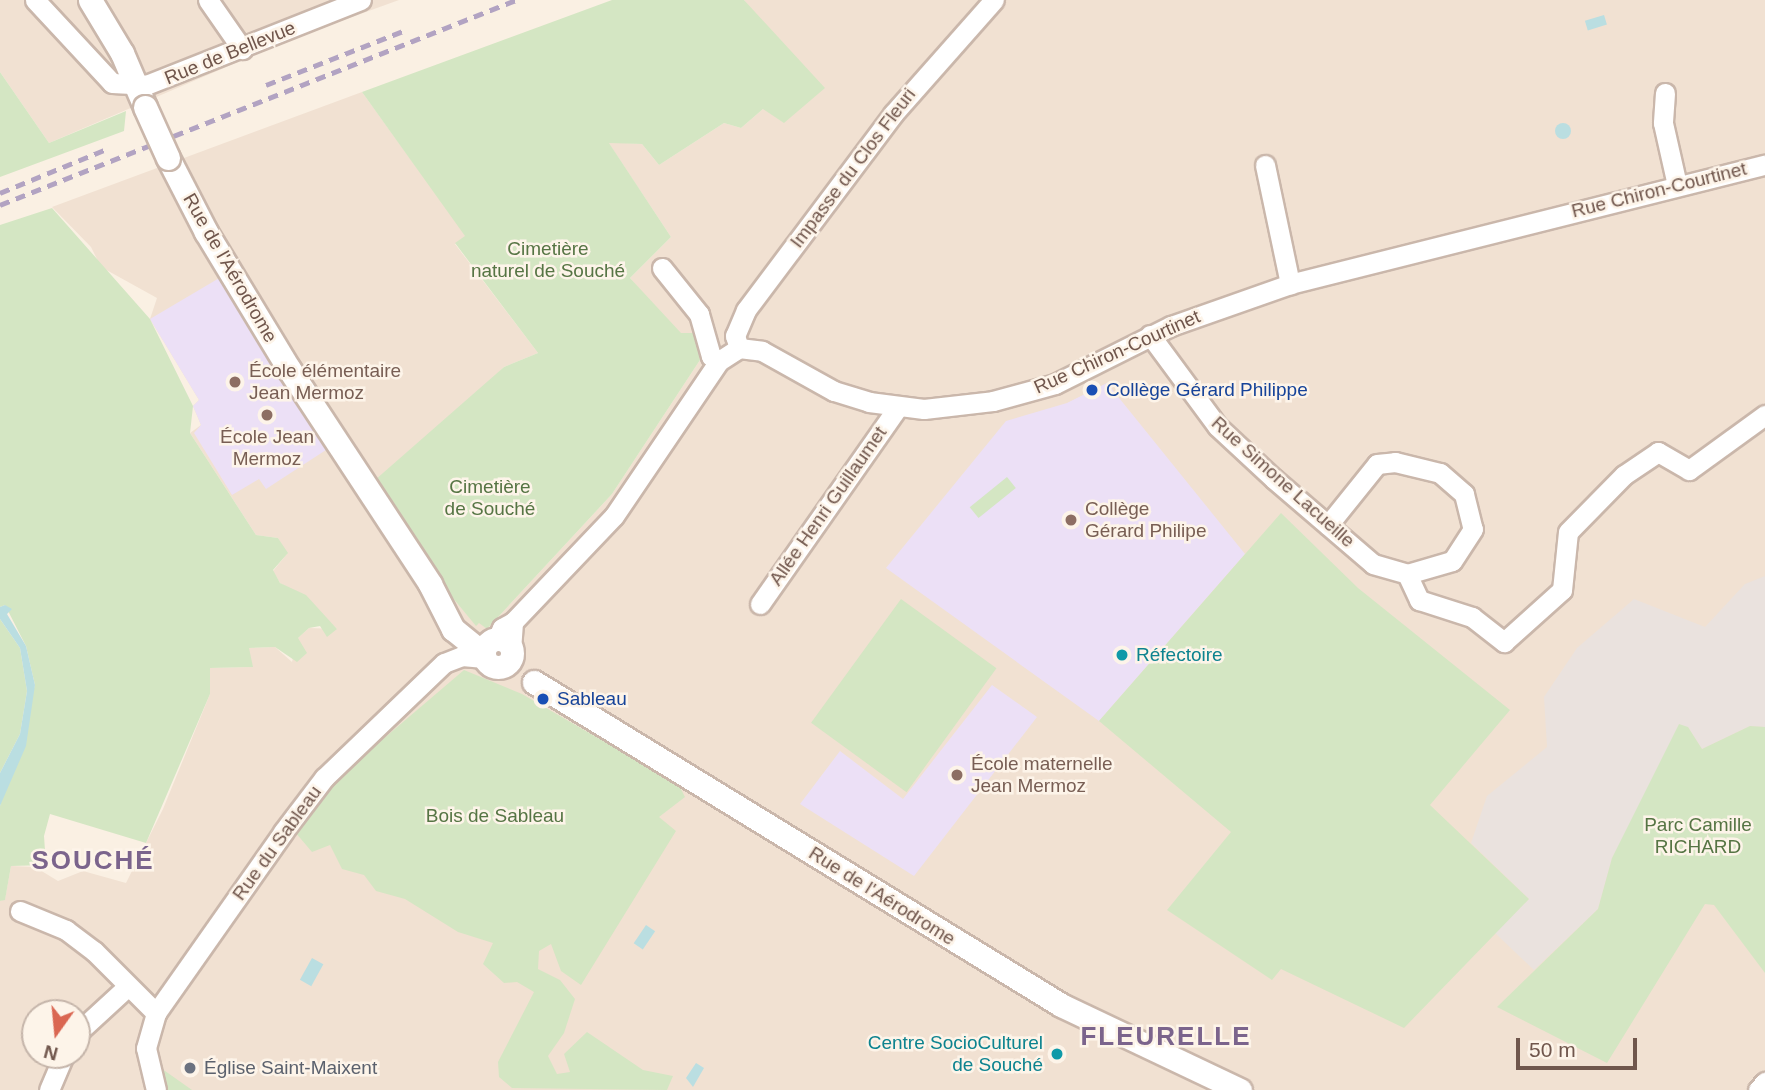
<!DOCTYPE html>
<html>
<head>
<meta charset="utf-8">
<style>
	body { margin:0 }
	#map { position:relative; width:1765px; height:1090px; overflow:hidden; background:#faf0e3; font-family:Helvetica,sans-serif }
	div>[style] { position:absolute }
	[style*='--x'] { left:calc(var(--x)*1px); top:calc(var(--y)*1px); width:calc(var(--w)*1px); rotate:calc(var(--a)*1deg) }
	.residential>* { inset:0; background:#f1e1d2 }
	.industrial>* { inset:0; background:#eae2de }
	.education>* { inset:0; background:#ece0f6 }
	.green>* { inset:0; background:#d4e6c3; transform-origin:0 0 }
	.water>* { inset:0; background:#badee1; transform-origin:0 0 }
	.round { border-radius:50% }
	.roads { filter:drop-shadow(2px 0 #cab7ab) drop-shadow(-2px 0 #cab7ab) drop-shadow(0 2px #cab7ab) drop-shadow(0 -2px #cab7ab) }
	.minor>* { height:19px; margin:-9.5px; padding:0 9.5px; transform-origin:9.5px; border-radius:9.5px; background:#fff }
	.tertiary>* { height:23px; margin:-11.5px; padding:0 11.5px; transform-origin:11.5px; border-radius:11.5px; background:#fff }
	.tertiary>.ring { margin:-11.5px; padding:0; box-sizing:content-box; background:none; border:23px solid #fff; border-radius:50% }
	.rail>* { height:5px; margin-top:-2.5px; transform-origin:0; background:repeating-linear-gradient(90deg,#b2a3c2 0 10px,transparent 0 17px) }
	.bridges { filter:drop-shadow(2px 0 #cab7ab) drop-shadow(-2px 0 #cab7ab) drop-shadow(0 2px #cab7ab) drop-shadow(0 -2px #cab7ab) }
	.tertiary-bridge>* { height:23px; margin:-11.5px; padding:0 11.5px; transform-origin:11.5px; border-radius:11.5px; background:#fff }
	.dots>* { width:19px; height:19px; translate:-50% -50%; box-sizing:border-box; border:4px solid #fdf4e9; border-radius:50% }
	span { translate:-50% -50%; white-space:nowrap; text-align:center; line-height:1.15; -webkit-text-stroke:5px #fdf4e9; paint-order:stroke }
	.street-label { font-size:19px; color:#70564c }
	.park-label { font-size:19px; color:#567544 }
	.education-label { font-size:19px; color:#785e54 }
	.left { translate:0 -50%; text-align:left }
	.transit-label { font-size:19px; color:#164399 }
	.culture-label { font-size:19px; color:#0d838f }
	.right { translate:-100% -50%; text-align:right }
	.worship-label { font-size:19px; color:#5b616d }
	.district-label { font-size:26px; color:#7b648c; font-weight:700; letter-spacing:2px }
	.north { position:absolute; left:21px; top:999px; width:70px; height:70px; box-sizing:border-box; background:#fdf4e9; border:2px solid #c5b5aa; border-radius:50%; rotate:195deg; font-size:19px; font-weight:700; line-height:28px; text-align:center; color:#70564c }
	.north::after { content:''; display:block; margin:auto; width:24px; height:32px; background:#da6752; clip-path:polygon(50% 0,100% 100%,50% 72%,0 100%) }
	.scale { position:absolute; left:1516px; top:1038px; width:121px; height:32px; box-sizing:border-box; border:4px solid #70564c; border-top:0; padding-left:9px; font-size:21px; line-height:24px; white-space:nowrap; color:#70564c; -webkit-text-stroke:5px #fdf4e9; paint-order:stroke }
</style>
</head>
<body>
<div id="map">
	<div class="residential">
		<div style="clip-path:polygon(0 0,399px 0,294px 38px,49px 143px,0 72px)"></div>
		<div style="clip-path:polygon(evenodd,744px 0,1765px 0,1765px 1090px,0 1090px,0 901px,5px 899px,11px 866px,35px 867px,58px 881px,83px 871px,126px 883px,163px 809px,210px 694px,210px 668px,252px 667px,248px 648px,275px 647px,292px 662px,298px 638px,309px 628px,337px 629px,299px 594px,280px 583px,273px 571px,287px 554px,278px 538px,256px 535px,190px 433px,201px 425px,193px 406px,199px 400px,150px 319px,157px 298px,101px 267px,91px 247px,52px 207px,362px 92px,466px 236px,455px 244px,538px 353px,504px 367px,475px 395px,452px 597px,476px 625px,479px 622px,487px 629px,612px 494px,700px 360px,630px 278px,671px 237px,608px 142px,642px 144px,659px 165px,724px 123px,741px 128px,763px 109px,762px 23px,744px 0,35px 1013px,77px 1013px,77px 1055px,35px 1055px,35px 1013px)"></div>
	</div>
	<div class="industrial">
		<div style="clip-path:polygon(1765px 576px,1765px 727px,1750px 726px,1702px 749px,1688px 727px,1612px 858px,1598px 909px,1534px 970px,1495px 933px,1529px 899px,1471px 843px,1487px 796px,1547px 747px,1544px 697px,1577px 648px,1634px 599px,1705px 627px,1745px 584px)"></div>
	</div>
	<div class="education">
		<div style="clip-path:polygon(221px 277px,292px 398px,329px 448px,266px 489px,259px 479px,232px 495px,194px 433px,201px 425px,193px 406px,199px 400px,150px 319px)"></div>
		<div style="clip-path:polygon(1107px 383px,1245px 554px,1099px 721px,886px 568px,1006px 421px,1067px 403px)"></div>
		<div style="clip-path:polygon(992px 685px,1037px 717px,914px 876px,800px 804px,840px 751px,903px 799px)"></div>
	</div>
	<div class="green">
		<div style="clip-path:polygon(612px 0,744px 0,825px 88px,784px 123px,763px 109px,741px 128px,724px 123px,659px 165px,642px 144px,609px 143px,671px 237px,630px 278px,681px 333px,694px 333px,700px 360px,612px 494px,487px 629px,479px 623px,476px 626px,452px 597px,375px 480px,504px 367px,538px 353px,455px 243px,465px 236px,362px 92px)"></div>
		<div style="clip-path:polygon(0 72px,49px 143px,126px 111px,124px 131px,0 177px)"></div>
		<div style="clip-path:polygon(52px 208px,150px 319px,193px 406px,190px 433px,256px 535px,278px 538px,288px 553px,273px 570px,280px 583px,306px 595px,337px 629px,327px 637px,320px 626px,309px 628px,298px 638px,307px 653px,297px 662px,275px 647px,249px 648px,253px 667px,210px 668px,210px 694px,146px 843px,50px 814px,44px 836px,46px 865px,11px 866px,5px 900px,0 901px,0 806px,35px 685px,26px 646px,5px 605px,0 607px,0 225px)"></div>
		<div style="left:1007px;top:477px;width:14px;height:48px;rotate:51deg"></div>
		<div style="clip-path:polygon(1281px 513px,1358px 588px,1510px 710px,1430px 805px,1529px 899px,1404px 1028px,1281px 969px,1272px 980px,1167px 910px,1231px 832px,1099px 721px)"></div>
		<div style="left:901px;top:599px;width:118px;height:153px;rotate:36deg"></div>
		<div style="clip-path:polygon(0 619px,20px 648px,27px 691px,20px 734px,0 773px)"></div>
		<div style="clip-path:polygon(464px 670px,522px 694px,679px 785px,685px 797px,659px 817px,676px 831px,581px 985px,561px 971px,551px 944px,539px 951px,538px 969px,560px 980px,575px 999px,564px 1033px,548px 1056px,557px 1074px,570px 1072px,564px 1054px,587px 1032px,643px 1070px,673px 1076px,667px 1090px,512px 1088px,499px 1077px,498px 1062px,534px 992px,517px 982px,504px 983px,483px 964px,493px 943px,458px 932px,405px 899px,376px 891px,364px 875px,342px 869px,330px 845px,312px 852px,295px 832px,328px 786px)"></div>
		<div style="clip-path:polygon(1679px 724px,1688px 727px,1702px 749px,1750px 726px,1765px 727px,1765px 973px,1714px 905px,1705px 904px,1607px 1063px,1497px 1007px,1598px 909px,1612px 858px)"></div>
		<div style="clip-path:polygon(158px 1066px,192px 1090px,167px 1090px)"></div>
	</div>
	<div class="water">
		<div style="left:1604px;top:15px;width:10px;height:20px;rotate:73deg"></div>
		<div class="round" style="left:1555px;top:123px;width:16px;height:16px"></div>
		<div style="clip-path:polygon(5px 605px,12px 609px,7px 614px,26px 646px,35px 685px,26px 746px,0 806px,0 773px,20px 734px,27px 691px,20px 648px,0 619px,0 607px)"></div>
		<div style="left:646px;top:925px;width:11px;height:22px;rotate:34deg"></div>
		<div style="left:312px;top:958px;width:13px;height:25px;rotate:29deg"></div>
		<div style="clip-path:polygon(696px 1063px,704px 1068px,693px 1087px,686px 1078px)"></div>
	</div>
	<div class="roads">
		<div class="minor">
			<div style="--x:35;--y:0;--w:113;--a:47.1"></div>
			<div style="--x:112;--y:83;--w:34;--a:3"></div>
			<div style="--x:146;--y:85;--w:231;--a:-21.6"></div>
			<div style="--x:208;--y:0;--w:60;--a:55.2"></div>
			<div style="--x:1665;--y:93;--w:30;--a:94"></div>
			<div style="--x:1663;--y:123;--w:64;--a:77.3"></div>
			<div style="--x:1265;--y:165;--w:122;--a:78.1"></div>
			<div style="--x:662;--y:268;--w:59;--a:51.2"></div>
			<div style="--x:699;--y:314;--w:44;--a:74.1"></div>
			<div style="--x:711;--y:356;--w:9;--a:32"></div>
			<div style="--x:1150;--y:335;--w:113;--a:53.6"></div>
			<div style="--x:1217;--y:426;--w:78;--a:42.9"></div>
			<div style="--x:1274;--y:479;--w:130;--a:40.6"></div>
			<div style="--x:1373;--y:564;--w:35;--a:16"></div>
			<div style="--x:739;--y:348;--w:13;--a:-108"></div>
			<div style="--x:735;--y:336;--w:28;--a:-67"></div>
			<div style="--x:746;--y:310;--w:245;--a:-53.1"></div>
			<div style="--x:893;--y:114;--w:152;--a:-48.5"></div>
			<div style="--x:1328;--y:525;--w:78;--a:-51.2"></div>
			<div style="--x:1377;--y:464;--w:18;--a:-6"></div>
			<div style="--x:1395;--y:462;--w:46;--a:13.7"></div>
			<div style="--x:1440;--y:473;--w:32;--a:41"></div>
			<div style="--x:1464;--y:494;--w:36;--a:76"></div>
			<div style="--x:1473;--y:529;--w:38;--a:123"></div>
			<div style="--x:1452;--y:561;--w:47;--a:163.9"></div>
			<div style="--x:1407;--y:574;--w:29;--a:65"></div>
			<div style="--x:1419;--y:600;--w:56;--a:17.8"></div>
			<div style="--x:1472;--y:617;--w:41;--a:38"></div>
			<div style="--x:1504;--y:642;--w:78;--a:-41.9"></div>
			<div style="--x:1562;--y:590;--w:58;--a:-84.1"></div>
			<div style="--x:1568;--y:532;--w:80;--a:-45.5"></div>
			<div style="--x:1624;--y:475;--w:41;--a:-34.1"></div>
			<div style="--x:1658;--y:452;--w:36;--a:30"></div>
			<div style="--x:1689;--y:470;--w:94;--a:-35.9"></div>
			<div style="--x:760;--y:604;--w:239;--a:-55"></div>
			<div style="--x:513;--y:622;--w:146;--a:-46.4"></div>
			<div style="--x:614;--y:516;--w:187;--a:-55.9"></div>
			<div style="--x:719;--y:361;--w:24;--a:-33"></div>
			<div style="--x:739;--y:348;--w:23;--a:7"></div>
			<div style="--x:762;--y:351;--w:82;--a:29.1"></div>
			<div style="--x:834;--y:391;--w:37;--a:17"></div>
			<div style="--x:869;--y:402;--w:55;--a:7.3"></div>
			<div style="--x:924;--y:409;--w:69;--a:-6.6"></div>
			<div style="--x:993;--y:401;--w:64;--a:-15.3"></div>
			<div style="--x:1055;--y:384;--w:130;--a:-26.6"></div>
			<div style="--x:1171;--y:326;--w:126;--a:-19.4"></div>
			<div style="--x:1290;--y:284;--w:490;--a:-14.1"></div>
			<div style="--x:497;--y:639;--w:12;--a:-66"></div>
			<div style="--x:502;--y:628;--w:13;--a:-29"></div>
			<div style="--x:513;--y:622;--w:26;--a:94"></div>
			<div style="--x:20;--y:911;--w:50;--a:22.4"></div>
			<div style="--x:66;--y:930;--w:35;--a:37"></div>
			<div style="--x:94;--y:951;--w:88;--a:45"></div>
			<div style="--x:77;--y:1033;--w:68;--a:-42.6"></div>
			<div style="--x:49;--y:1090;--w:38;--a:-67"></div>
			<div style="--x:156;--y:1090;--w:43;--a:-103.4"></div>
			<div style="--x:146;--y:1048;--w:36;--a:-74"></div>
			<div style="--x:156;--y:1013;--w:221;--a:-54.9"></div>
			<div style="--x:283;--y:832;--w:68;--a:-52.8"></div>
			<div style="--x:324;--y:778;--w:166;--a:-43.8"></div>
			<div style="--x:444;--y:663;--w:19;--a:-21"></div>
			<div style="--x:462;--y:656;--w:22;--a:5"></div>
			<div style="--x:1758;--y:1090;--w:11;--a:-49"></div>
		</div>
		<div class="tertiary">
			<div style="--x:90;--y:0;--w:62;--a:58.9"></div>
			<div style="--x:122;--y:53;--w:59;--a:66.9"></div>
			<div style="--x:168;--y:158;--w:83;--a:62.8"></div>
			<div style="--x:206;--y:232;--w:160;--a:58.8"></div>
			<div style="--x:289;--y:369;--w:257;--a:56.7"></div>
			<div style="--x:430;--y:584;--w:51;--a:62.9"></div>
			<div style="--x:453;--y:629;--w:38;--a:39"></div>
			<div class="ring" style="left:484px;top:639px;width:5px;height:5px"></div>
			<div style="--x:534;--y:682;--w:618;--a:31.5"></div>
			<div style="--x:1061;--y:1005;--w:198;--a:25.4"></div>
		</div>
	</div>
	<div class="rail">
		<div style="--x:266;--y:85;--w:147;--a:-21.5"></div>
		<div style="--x:0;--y:193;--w:116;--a:-22.4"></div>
		<div style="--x:0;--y:205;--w:555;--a:-21.67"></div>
	</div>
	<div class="bridges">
		<div class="tertiary-bridge">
			<div style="--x:145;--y:107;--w:56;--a:65.7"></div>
		</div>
	</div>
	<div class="dots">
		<div style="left:235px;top:382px;background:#8d6e63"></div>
		<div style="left:1092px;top:390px;background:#1a4fb4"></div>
		<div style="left:267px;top:415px;background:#8d6e63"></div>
		<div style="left:1071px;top:520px;background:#8d6e63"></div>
		<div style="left:1122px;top:655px;background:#0f9aa8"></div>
		<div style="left:543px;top:699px;background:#1a4fb4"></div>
		<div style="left:957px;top:775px;background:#8d6e63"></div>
		<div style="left:1057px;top:1054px;background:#0f9aa8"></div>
		<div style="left:190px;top:1068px;background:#6b7280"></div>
	</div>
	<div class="street-label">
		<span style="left:230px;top:53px;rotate:-22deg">Rue de Bellevue</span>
		<span style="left:853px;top:168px;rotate:-53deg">Impasse du Clos Fleuri</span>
		<span style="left:1659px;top:190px;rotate:-14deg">Rue Chiron-Courtinet</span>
		<span style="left:230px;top:268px;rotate:60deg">Rue de l'Aérodrome</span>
		<span style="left:1117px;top:352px;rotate:-24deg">Rue Chiron-Courtinet</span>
		<span style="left:1283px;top:482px;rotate:42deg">Rue Simone Lacueille</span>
		<span style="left:828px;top:506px;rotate:-55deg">Allée Henri Guillaumet</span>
		<span style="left:277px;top:843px;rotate:-54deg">Rue du Sableau</span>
		<span style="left:882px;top:896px;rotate:32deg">Rue de l'Aérodrome</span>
	</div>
	<div class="park-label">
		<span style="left:548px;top:260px">Cimetière<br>naturel de Souché</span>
		<span style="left:490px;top:498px">Cimetière<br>de Souché</span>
		<span style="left:495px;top:816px">Bois de Sableau</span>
		<span style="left:1698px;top:836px">Parc Camille<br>RICHARD</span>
	</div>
	<div class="education-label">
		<span class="left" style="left:249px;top:382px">École élémentaire<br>Jean Mermoz</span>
		<span style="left:267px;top:448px">École Jean<br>Mermoz</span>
		<span class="left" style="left:1085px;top:520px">Collège<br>Gérard Philipe</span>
		<span class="left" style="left:971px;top:775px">École maternelle<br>Jean Mermoz</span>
	</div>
	<div class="transit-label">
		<span class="left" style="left:1106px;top:390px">Collège Gérard Philippe</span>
		<span class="left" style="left:557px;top:699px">Sableau</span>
	</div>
	<div class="culture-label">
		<span class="left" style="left:1136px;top:655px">Réfectoire</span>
		<span class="right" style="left:1043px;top:1054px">Centre SocioCulturel<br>de Souché</span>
	</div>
	<div class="worship-label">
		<span class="left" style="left:204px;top:1068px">Église Saint-Maixent</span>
	</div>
	<div class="district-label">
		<span style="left:93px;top:861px">SOUCHÉ</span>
		<span style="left:1166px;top:1037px">FLEURELLE</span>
	</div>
	<div class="north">N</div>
	<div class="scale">50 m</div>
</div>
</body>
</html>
